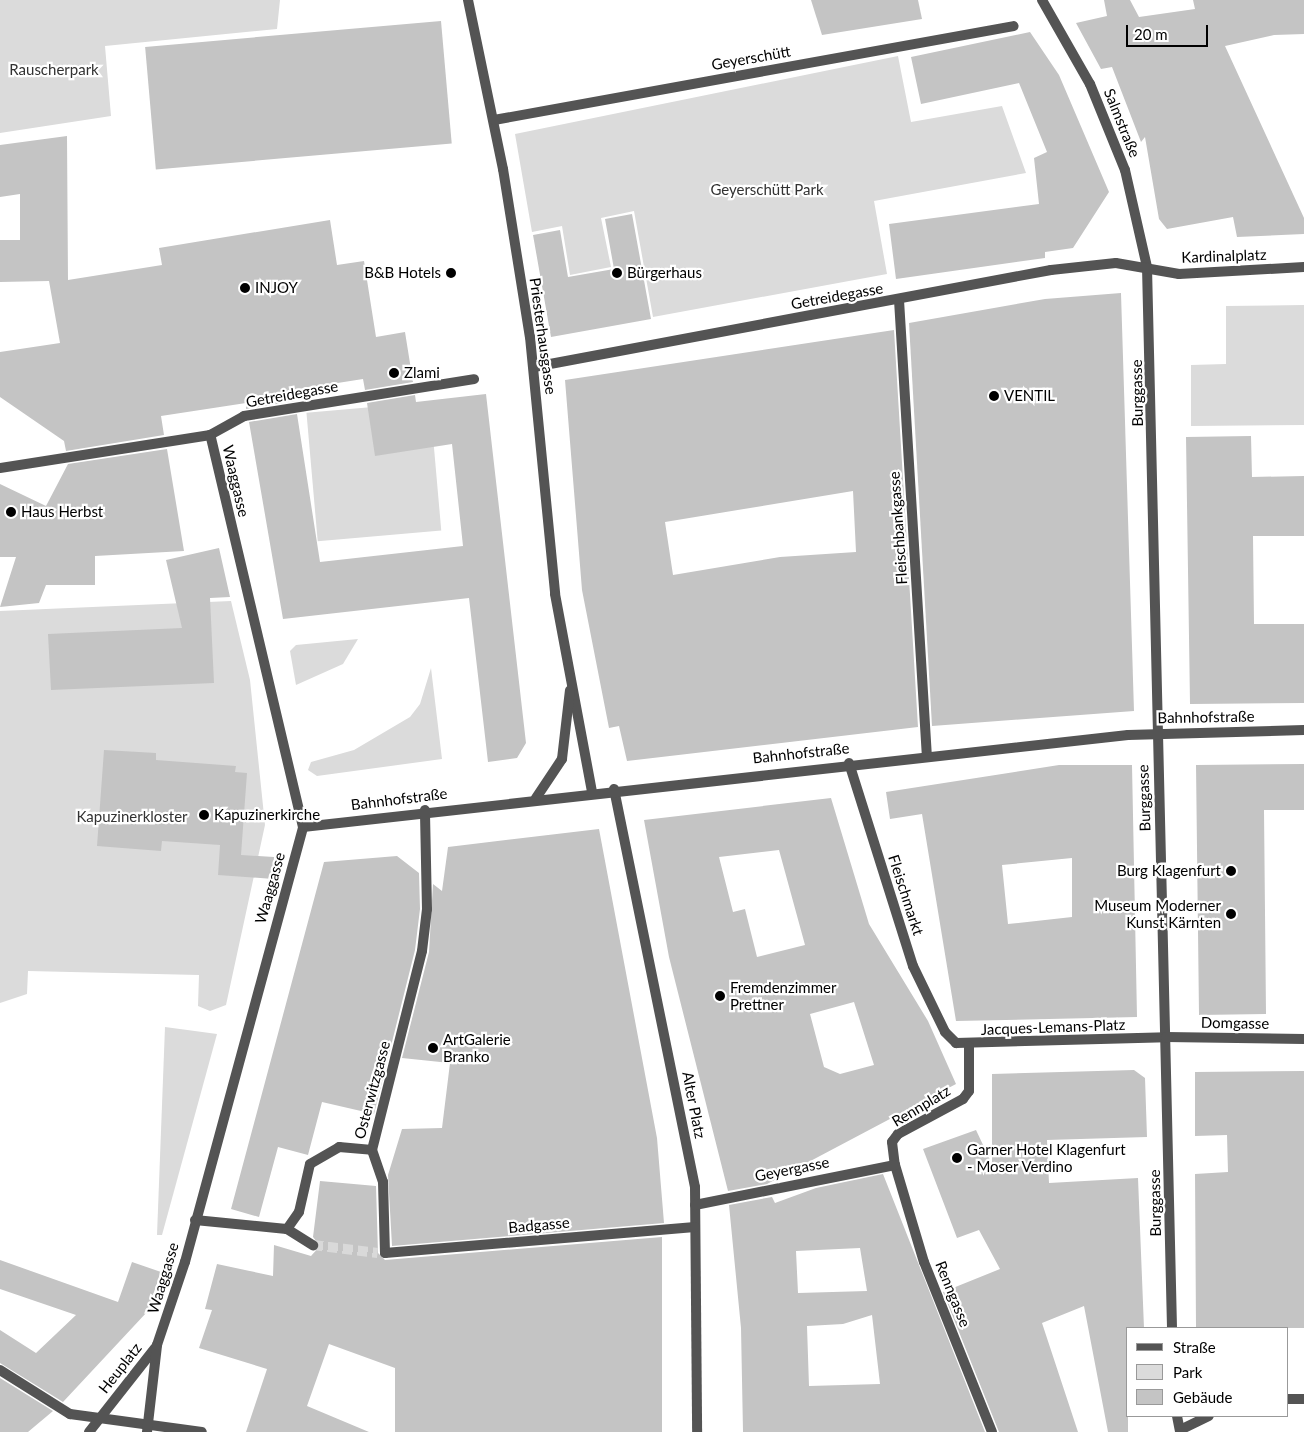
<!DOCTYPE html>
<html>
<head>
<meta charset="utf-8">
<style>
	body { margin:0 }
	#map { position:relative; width:1304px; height:1432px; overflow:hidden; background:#fff; font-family:Lato,sans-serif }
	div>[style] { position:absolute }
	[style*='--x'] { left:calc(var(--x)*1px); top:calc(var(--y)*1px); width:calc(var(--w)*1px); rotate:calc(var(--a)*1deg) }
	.green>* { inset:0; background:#dbdbdb; transform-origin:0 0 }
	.building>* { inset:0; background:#c4c4c4; transform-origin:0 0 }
	.street-tunnel>* { height:10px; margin-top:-5px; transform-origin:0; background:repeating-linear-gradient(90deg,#d9d9d9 0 10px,transparent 0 15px) }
	.street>* { height:10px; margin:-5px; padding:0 5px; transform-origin:5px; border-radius:5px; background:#545454 }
	.dots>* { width:14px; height:14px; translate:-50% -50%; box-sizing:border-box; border:2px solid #fff; border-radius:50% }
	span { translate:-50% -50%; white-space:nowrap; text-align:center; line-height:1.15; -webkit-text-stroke:4.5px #fff; paint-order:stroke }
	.street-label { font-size:15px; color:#000 }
	.park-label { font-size:15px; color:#323232 }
	.poi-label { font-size:15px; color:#000 }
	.right { translate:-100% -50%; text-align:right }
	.left { translate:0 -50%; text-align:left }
	.legend { position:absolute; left:1126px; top:1327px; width:162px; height:90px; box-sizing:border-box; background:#fff; border:1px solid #999; margin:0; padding:6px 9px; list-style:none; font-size:15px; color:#000 }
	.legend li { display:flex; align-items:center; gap:10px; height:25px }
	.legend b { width:25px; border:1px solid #999 }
	.scale { position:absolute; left:1126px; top:25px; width:82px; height:22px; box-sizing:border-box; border:2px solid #000; border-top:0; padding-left:6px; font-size:15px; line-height:18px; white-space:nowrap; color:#000; -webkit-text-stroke:4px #fff; paint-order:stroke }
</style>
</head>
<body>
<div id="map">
	<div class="green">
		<div style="clip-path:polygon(0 0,280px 0,277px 29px,105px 46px,111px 116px,0 133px)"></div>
		<div style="clip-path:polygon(898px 56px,911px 122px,1002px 106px,1026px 173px,874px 201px,887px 274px,653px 317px,634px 211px,601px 218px,611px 267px,570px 275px,562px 226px,532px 232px,515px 134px)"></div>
		<div style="clip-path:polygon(1304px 305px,1304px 425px,1191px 426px,1191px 365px,1226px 364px,1226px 306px)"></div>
		<div style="left:430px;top:402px;width:129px;height:124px;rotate:85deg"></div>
		<div style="clip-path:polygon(231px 601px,250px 680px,265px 825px,226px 1005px,210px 1011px,198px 1006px,199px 975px,28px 971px,27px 994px,0 1003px,0 611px)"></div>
		<div style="clip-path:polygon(358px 639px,343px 664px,296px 685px,290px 651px,296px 645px)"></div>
		<div style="clip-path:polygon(431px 668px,442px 759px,317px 776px,308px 770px,311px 762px,354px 750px,410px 717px,420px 704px)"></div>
		<div style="clip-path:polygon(165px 1027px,217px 1034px,162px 1235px,157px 1235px)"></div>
	</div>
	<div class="building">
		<div style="clip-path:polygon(811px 0,918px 0,922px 19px,822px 35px)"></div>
		<div style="clip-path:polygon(1104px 0,1130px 0,1139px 17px,1195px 9px,1193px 0,1304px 0,1304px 34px,1274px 35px,1225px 46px,1304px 218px,1304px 234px,1237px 237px,1233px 217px,1167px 229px,1159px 219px,1145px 137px,1141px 142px,1112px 67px,1101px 69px,1076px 23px,1107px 16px)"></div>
		<div style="left:441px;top:21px;width:123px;height:297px;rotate:85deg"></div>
		<div style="clip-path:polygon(1030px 32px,1059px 75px,1109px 192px,1073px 248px,1045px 252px,1045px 258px,896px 279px,889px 224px,1039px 204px,1034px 158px,1047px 152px,1019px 83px,921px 104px,911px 57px)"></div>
		<div style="clip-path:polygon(67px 136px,68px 280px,162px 265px,159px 248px,330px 220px,337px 265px,364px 261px,376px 337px,405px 332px,413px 382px,365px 390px,363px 379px,293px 390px,295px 401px,246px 409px,246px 403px,161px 416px,164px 435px,66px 451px,64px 441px,0 397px,0 352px,60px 343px,49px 281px,0 282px,0 240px,20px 240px,20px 194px,0 197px,0 145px)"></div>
		<div style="clip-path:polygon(632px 214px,651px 319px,551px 337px,533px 235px,560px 230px,568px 277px,614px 269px,605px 219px)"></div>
		<div style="clip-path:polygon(1121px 293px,1134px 711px,932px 726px,909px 323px,1045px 299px)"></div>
		<div style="clip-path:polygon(evenodd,894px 330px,918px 727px,627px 761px,619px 726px,609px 728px,582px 590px,565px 380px,894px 330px,853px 491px,856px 552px,780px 557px,673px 575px,665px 522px,853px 491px)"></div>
		<div style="clip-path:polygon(486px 394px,526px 743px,517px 758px,488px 762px,469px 598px,283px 619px,249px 422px,297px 414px,320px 562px,463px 546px,452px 444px,375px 456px,367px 403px,415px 395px,416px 402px)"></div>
		<div style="clip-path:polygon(1251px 436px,1252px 477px,1304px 476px,1304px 536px,1253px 536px,1254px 624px,1304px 624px,1304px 703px,1190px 704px,1186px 437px)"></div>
		<div style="clip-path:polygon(167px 449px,184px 551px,95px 556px,95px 585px,46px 585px,39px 603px,0 607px,16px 557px,0 557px,0 484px,46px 506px,68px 464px)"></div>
		<div style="clip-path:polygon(219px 548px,230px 597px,210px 598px,214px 683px,51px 690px,48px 634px,182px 628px,166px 560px)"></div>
		<div style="clip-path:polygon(104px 750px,156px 753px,156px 760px,236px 766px,235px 772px,247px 773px,241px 855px,274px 857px,273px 879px,218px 875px,220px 845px,162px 841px,161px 851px,97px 846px)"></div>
		<div style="clip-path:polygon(1304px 764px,1304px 810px,1264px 810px,1266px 1014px,1199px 1015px,1196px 765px)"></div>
		<div style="clip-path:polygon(evenodd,1059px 765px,1132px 765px,1137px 1017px,956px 1021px,922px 814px,890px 819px,886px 792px,1059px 765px,1072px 858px,1072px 917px,1008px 924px,1002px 865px,1072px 858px)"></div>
		<div style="clip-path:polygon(evenodd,831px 798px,869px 924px,928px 1021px,956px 1084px,767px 1184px,728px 1191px,669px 957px,644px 820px,831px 798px,779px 850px,805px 945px,757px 957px,745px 909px,733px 912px,719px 857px,779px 850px,831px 798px,854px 1002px,874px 1065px,840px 1074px,824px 1067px,810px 1014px,854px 1002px)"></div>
		<div style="clip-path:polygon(599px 829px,657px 1138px,664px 1223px,392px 1246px,388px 1175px,402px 1129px,442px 1128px,450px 1063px,402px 1058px,429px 952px,433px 884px,442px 891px,448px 847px)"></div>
		<div style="clip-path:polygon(397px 856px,419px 873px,420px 909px,415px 950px,374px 1114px,322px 1102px,308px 1155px,278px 1147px,259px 1217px,231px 1209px,324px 862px)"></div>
		<div style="clip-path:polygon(1134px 1070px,1145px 1078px,1147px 1137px,1047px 1140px,1049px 1183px,1138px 1178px,1144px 1328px,1128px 1328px,1128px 1432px,1108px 1432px,1084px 1306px,1042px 1323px,1078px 1432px,999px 1432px,943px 1292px,1000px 1269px,979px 1230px,957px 1238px,923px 1149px,976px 1130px,992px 1164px,992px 1074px)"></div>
		<div style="clip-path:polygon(1304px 1071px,1304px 1328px,1196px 1328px,1195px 1174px,1228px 1172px,1227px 1135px,1195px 1136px,1195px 1072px)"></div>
		<div style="clip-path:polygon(evenodd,883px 1174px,985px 1432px,743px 1432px,741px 1328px,729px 1205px,772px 1197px,775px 1203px,816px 1188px,883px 1174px,860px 1248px,867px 1291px,798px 1293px,796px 1251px,860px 1248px,883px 1174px,872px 1315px,880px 1384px,809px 1386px,807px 1326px,843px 1324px,872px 1315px)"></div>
		<div style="clip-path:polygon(320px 1181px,376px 1186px,378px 1253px,385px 1260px,662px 1237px,662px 1432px,395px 1432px,395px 1368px,329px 1344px,307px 1406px,369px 1432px,246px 1432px,267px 1369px,199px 1348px,212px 1310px,205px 1309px,217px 1264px,273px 1276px,274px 1245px,311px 1256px,320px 1246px,313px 1237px)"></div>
		<div style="clip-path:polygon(0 1260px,118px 1302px,132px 1262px,161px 1272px,147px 1312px,63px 1402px,0 1363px,0 1330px,36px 1353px,76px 1315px,0 1289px)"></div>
		<div style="clip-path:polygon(0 1378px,53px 1411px,28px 1432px,0 1432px)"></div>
	</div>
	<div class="street-tunnel">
		<div style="--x:313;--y:1245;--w:65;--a:7"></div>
	</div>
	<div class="street">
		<div style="--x:468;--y:0;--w:173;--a:78.3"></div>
		<div style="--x:503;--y:169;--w:170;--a:80.9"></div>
		<div style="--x:530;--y:337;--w:258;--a:84.4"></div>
		<div style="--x:555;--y:594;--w:200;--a:79.4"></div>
		<div style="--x:1042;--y:0;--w:97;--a:60.3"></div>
		<div style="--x:1090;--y:84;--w:93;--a:67.9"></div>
		<div style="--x:1125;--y:170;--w:99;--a:77.2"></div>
		<div style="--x:1147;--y:267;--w:1061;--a:88.65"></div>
		<div style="--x:494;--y:120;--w:528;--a:-10.25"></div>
		<div style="--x:899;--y:300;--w:456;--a:86.5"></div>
		<div style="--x:534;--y:367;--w:526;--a:-10.63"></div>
		<div style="--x:1051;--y:270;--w:65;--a:-6.1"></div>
		<div style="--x:1116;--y:263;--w:64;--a:9.9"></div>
		<div style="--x:1179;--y:274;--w:125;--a:-3.2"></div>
		<div style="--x:0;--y:468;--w:213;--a:-8.9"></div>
		<div style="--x:210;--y:435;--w:39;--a:-29"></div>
		<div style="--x:244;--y:416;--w:233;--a:-9.1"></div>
		<div style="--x:849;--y:763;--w:213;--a:72.5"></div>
		<div style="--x:913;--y:966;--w:73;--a:64.1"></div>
		<div style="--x:945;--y:1032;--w:16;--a:45"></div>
		<div style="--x:956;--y:1043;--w:210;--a:-1.6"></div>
		<div style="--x:1166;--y:1037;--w:138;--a:0.8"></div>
		<div style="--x:614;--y:789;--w:406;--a:78.5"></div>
		<div style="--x:695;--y:1187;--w:245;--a:89.5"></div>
		<div style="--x:536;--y:798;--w:47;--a:-56.3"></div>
		<div style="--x:562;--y:759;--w:69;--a:-83.4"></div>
		<div style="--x:303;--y:827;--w:830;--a:-6.36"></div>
		<div style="--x:1128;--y:735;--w:176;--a:-1.6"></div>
		<div style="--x:969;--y:1046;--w:45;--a:90"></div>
		<div style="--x:969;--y:1091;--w:10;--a:127"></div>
		<div style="--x:963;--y:1099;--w:74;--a:151.7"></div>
		<div style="--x:898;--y:1134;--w:10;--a:127"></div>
		<div style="--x:892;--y:1142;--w:23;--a:83"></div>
		<div style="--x:895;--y:1165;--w:101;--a:73.4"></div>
		<div style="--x:924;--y:1262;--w:183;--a:68.2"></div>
		<div style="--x:372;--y:1150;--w:34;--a:71"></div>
		<div style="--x:383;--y:1182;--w:71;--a:88.4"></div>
		<div style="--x:385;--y:1253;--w:311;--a:-4.8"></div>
		<div style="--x:372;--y:1150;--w:205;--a:-75.9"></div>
		<div style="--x:422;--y:951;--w:42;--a:-83.2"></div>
		<div style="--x:427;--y:909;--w:99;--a:-91.2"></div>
		<div style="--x:695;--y:1205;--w:204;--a:-11.3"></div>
		<div style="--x:195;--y:1220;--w:92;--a:5.6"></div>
		<div style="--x:287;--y:1229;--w:21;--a:-55"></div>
		<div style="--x:299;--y:1212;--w:49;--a:-77.1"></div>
		<div style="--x:310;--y:1164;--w:34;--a:-30"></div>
		<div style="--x:339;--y:1147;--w:33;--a:5"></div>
		<div style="--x:287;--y:1229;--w:31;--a:32"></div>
		<div style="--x:0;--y:1370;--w:83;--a:32.2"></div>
		<div style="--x:70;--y:1414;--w:133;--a:7.8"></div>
		<div style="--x:1288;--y:1399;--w:16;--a:0"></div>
		<div style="--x:1177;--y:1416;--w:16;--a:79"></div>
		<div style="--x:1180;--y:1430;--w:32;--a:-26"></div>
		<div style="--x:89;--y:1432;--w:107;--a:-51.8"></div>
		<div style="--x:147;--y:1432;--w:88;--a:-83.4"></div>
		<div style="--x:157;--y:1345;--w:88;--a:-71.4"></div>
		<div style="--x:185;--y:1262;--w:451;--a:-74.8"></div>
		<div style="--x:303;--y:827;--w:403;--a:-103.3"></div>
	</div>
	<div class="dots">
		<div style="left:451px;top:273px;background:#000"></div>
		<div style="left:617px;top:273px;background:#000"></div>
		<div style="left:245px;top:288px;background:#000"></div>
		<div style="left:394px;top:373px;background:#000"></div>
		<div style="left:994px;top:396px;background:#000"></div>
		<div style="left:11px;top:512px;background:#000"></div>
		<div style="left:204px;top:815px;background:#000"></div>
		<div style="left:1231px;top:871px;background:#000"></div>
		<div style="left:1231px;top:914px;background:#000"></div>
		<div style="left:720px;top:996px;background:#000"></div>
		<div style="left:433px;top:1048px;background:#000"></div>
		<div style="left:957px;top:1158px;background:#000"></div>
	</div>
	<div class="street-label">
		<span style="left:751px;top:58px;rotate:-10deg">Geyerschütt</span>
		<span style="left:1122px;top:123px;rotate:68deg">Salmstraße</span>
		<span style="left:1224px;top:256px;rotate:-2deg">Kardinalplatz</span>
		<span style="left:837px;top:296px;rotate:-10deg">Getreidegasse</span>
		<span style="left:543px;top:336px;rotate:82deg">Priesterhausgasse</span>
		<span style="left:1137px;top:393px;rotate:-91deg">Burggasse</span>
		<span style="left:292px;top:394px;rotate:-10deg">Getreidegasse</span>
		<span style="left:236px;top:481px;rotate:77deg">Waaggasse</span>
		<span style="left:898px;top:528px;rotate:-94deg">Fleischbankgasse</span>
		<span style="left:1206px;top:717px;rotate:-1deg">Bahnhofstraße</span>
		<span style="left:801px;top:753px;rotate:-6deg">Bahnhofstraße</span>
		<span style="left:1144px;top:798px;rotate:-92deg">Burggasse</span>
		<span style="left:399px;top:799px;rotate:-7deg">Bahnhofstraße</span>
		<span style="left:270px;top:888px;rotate:-74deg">Waaggasse</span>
		<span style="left:906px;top:895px;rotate:72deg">Fleischmarkt</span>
		<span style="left:1235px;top:1023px;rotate:1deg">Domgasse</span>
		<span style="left:1053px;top:1027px;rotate:-2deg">Jacques-Lemans-Platz</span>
		<span style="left:372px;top:1090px;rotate:-75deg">Osterwitzgasse</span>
		<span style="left:694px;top:1105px;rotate:79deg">Alter Platz</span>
		<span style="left:921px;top:1106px;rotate:-31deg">Rennplatz</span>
		<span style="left:792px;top:1169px;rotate:-11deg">Geyergasse</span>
		<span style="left:1155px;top:1203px;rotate:-91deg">Burggasse</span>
		<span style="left:539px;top:1225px;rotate:-5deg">Badgasse</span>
		<span style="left:163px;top:1278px;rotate:-73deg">Waaggasse</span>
		<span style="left:953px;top:1294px;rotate:68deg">Renngasse</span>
		<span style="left:120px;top:1368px;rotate:-52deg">Heuplatz</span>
	</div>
	<div class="park-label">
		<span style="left:54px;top:70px">Rauscherpark</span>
		<span style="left:767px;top:190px">Geyerschütt Park</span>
		<span style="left:132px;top:817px">Kapuzinerkloster</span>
	</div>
	<div class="poi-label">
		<span class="right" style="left:441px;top:273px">B&amp;B Hotels</span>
		<span class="left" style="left:627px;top:273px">Bürgerhaus</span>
		<span class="left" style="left:255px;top:288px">INJOY</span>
		<span class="left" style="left:404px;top:373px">Zlami</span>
		<span class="left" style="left:1004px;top:396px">VENTIL</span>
		<span class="left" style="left:21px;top:512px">Haus Herbst</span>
		<span class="left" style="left:214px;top:815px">Kapuzinerkirche</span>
		<span class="right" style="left:1221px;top:871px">Burg Klagenfurt</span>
		<span class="right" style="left:1221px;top:914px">Museum Moderner<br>Kunst Kärnten</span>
		<span class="left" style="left:730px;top:996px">Fremdenzimmer<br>Prettner</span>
		<span class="left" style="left:443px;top:1048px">ArtGalerie<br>Branko</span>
		<span class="left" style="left:967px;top:1158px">Garner Hotel Klagenfurt<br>- Moser Verdino</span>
	</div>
	<ul class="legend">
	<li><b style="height:6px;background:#545454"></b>Straße</li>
	<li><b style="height:14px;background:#dbdbdb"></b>Park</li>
	<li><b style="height:14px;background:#c4c4c4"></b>Gebäude</li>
	</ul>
	<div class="scale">20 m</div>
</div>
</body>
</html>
